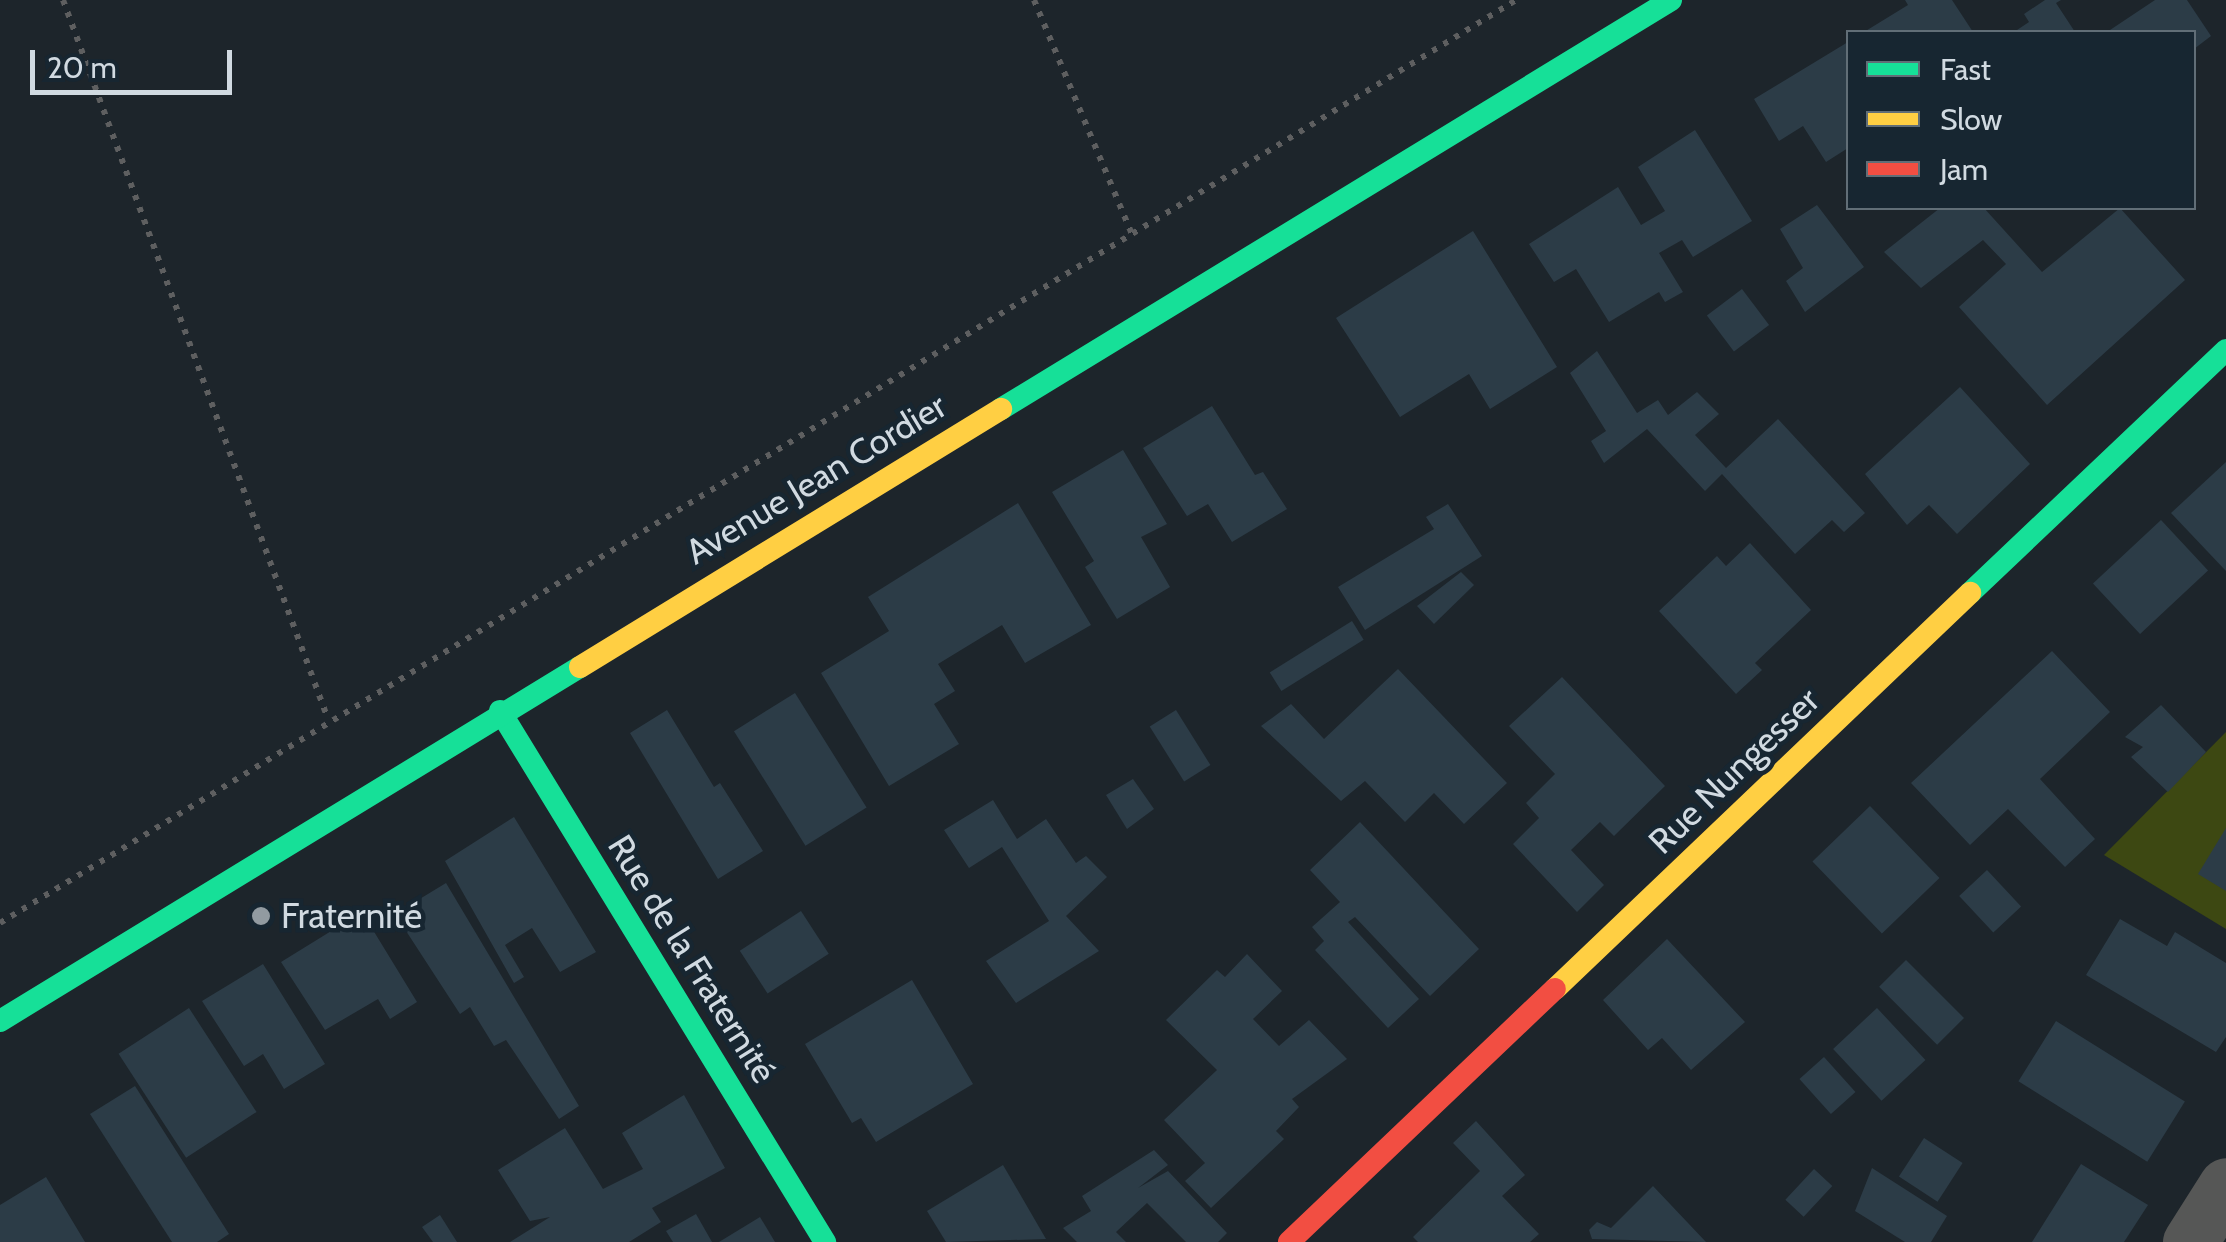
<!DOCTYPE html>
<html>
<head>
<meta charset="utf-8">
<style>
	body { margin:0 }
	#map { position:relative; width:2226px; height:1242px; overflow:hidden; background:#1d252b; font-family:Cabin,sans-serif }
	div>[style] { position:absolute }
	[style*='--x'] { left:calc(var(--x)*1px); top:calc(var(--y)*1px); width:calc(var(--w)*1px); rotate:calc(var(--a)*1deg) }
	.green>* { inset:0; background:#3d4812 }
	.building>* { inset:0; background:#2c3c47; transform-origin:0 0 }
	.path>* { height:6px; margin-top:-3px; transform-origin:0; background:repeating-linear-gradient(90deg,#5e5f60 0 5px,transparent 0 13px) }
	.street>* { height:55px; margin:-27.5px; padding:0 27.5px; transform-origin:27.5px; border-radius:27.5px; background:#565756 }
	.fast>* { height:22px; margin:-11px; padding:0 11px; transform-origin:11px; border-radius:11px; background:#16e098 }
	.slow>* { height:22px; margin:-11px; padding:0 11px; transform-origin:11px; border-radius:11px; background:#ffcf43 }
	.jam>* { height:22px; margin:-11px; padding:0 11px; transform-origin:11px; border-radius:11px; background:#f24e42 }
	.dots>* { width:28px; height:28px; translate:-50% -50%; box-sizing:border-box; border:5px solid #172631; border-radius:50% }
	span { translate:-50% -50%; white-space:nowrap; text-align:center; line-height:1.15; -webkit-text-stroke:9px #172631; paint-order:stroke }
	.street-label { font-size:35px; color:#d1dae1 }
	.poi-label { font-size:35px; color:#d1dae1 }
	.left { translate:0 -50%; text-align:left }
	.legend { position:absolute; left:1846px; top:30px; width:350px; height:180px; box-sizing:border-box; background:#172631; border:2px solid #616e77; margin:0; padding:12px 18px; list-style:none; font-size:30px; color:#d1dae1 }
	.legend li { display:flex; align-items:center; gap:20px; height:50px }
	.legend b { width:50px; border:2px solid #616e77 }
	.scale { position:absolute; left:30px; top:50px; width:202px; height:45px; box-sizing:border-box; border:5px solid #d1dae1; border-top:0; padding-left:12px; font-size:30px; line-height:35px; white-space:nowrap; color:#d1dae1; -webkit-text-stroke:8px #172631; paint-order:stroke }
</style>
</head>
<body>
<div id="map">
	<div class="green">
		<div style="clip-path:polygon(2226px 732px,2226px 929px,2104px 855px)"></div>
	</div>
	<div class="building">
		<div style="clip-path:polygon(1905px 0,1952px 0,1973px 32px,1864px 32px,1908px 5px)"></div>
		<div style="clip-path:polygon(2045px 0,2061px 0,2056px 3px,2075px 32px,2014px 32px,2029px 22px,2024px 14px)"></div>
		<div style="clip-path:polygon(2155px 0,2187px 0,2211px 36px,2194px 49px,2194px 32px,2107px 32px)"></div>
		<div style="clip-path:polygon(1848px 42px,1848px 148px,1826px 162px,1803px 126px,1779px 141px,1754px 99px)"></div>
		<div style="clip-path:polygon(1695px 130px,1752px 221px,1693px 257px,1682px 240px,1659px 253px,1683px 292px,1665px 302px,1659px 292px,1609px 322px,1576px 269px,1554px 282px,1529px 244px,1618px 187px,1641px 225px,1665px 211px,1638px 167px)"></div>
		<div style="clip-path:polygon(1817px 205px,1864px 267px,1805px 312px,1786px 281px,1803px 268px,1780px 229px)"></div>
		<div style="clip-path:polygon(1940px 208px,1984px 208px,2042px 272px,2120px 208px,2185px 280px,2047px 405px,1959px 307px,2006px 264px,1983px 240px,1921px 288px,1884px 252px)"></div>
		<div style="clip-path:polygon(1473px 231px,1557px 367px,1490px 409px,1469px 374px,1400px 417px,1336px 318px)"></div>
		<div style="left:1742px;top:289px;width:45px;height:44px;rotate:53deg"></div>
		<div style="clip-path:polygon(1597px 351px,1637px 413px,1658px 400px,1668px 415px,1697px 392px,1719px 414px,1695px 435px,1726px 468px,1778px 419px,1865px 513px,1844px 532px,1832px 520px,1795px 554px,1722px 474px,1705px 491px,1647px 429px,1604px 463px,1591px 441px,1606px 431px,1570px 373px)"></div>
		<div style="clip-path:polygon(1960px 387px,2030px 464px,1957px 534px,1929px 505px,1907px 525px,1865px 474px)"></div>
		<div style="clip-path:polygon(1212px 406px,1255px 475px,1263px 472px,1287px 509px,1232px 542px,1208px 504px,1187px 516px,1143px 448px)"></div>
		<div style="clip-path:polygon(1123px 450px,1167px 524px,1141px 537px,1170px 587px,1117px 619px,1085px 567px,1094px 561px,1052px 492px)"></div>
		<div style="clip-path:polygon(2226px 462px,2226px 571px,2171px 513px)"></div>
		<div style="clip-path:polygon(1018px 503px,1091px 625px,1025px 663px,1002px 625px,938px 664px,955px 691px,934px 704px,959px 744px,889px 786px,821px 673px,889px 631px,868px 597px)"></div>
		<div style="clip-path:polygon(1448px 504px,1482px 556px,1365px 630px,1338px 587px,1434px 529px,1426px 517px)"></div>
		<div style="left:2161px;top:520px;width:69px;height:93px;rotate:47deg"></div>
		<div style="clip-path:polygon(1750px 543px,1811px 610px,1755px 663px,1762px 670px,1736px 694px,1659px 611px,1717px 556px,1726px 566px)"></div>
		<div style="clip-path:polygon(1461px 572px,1474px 585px,1434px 624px,1417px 606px)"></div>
		<div style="left:1352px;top:621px;width:22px;height:97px;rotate:58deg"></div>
		<div style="clip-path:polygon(2052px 651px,2110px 712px,2040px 779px,2095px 839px,2065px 867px,2008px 809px,1970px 845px,1911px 783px)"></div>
		<div style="clip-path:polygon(1398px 669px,1507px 783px,1464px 824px,1434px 793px,1405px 822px,1365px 781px,1341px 801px,1261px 726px,1291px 704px,1324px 739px)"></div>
		<div style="clip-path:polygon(1562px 677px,1665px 786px,1614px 836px,1600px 822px,1571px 850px,1604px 885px,1577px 912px,1513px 844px,1539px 818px,1526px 803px,1555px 774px,1509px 726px)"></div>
		<div style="left:795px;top:693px;width:135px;height:72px;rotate:58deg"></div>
		<div style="clip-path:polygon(2161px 705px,2206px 752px,2168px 792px,2131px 757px,2143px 747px,2125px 737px)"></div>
		<div style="clip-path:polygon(667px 710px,714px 787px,720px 783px,763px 851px,718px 879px,630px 733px)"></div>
		<div style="left:1176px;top:710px;width:65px;height:31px;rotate:58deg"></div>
		<div style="clip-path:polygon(1133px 779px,1154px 809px,1127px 829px,1106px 795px)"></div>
		<div style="clip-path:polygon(993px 800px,1017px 839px,1046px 819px,1076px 863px,1086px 856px,1107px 877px,1066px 916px,1099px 951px,1016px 1003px,986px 961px,1049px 921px,1002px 847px,969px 868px,944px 830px)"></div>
		<div style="left:1870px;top:806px;width:100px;height:80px;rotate:46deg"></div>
		<div style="clip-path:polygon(514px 817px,596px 952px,560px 972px,532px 928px,505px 945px,524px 977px,514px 983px,445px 861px)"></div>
		<div style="clip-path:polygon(1360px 822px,1479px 949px,1430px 996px,1355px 917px,1348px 922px,1419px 999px,1388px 1028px,1315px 950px,1324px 941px,1312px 927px,1340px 902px,1310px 870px)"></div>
		<div style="clip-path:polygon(2226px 828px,2226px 891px,2198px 874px)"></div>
		<div style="left:1987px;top:870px;width:50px;height:38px;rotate:47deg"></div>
		<div style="clip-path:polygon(446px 883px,579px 1106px,559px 1119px,506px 1040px,494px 1046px,470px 1007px,460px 1014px,395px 914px)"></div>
		<div style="left:801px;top:911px;width:51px;height:73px;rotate:57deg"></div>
		<div style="clip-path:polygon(362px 912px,417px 1002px,390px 1019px,378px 999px,325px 1030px,281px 962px)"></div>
		<div style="clip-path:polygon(2120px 919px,2167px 946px,2175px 932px,2226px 963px,2226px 1037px,2216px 1052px,2086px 975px)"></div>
		<div style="clip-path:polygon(1667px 939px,1745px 1022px,1691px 1070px,1662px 1038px,1648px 1050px,1603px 1000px)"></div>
		<div style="clip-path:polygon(1247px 954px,1282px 991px,1253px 1019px,1279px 1046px,1309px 1020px,1347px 1059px,1292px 1099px,1299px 1107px,1276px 1131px,1284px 1139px,1211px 1208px,1185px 1181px,1205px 1163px,1164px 1120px,1217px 1070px,1166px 1020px,1217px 970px,1225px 977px)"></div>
		<div style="left:1906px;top:960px;width:82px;height:38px;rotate:45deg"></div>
		<div style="clip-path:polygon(263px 964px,325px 1064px,284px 1089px,263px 1054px,244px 1066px,202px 1001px)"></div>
		<div style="clip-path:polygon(912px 980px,973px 1084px,876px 1142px,861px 1118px,852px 1123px,805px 1044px)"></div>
		<div style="left:189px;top:1008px;width:124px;height:84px;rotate:57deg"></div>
		<div style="left:1877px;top:1008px;width:71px;height:60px;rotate:47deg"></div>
		<div style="left:2056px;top:1021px;width:152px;height:71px;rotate:32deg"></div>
		<div style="left:1824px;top:1057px;width:47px;height:33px;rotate:48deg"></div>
		<div style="clip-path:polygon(135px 1086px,229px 1234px,217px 1242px,172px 1242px,90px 1114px)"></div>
		<div style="clip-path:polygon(684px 1095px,725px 1168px,652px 1208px,661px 1222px,629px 1242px,510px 1242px,550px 1217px,530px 1221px,498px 1170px,565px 1128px,603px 1189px,643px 1169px,622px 1133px)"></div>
		<div style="clip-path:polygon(1476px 1121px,1525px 1175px,1502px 1196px,1539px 1234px,1530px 1242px,1418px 1242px,1413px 1237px,1480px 1171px,1453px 1143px)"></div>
		<div style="left:1924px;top:1138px;width:46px;height:46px;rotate:33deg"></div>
		<div style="clip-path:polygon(1154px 1150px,1168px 1165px,1138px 1188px,1168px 1171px,1227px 1233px,1218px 1242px,1186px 1242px,1147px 1203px,1116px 1232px,1126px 1242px,1077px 1242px,1063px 1228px,1091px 1211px,1082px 1196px)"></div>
		<div style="clip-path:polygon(2081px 1164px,2148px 1205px,2124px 1242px,2032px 1242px)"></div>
		<div style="clip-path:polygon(1003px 1165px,1046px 1239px,946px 1242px,927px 1211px)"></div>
		<div style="clip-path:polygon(1872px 1168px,1947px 1216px,1931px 1242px,1905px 1242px,1855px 1211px)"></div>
		<div style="left:1814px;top:1169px;width:25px;height:42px;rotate:43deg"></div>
		<div style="clip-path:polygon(46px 1177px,85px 1242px,0 1242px,0 1205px)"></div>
		<div style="clip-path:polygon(1653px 1186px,1706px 1242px,1592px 1239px,1589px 1230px,1597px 1222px,1611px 1228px)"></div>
		<div style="clip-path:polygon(696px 1214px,712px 1242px,673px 1242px,666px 1231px)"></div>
		<div style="clip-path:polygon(440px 1215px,457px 1242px,433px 1242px,422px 1227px)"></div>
		<div style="clip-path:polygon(760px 1217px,775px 1242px,719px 1242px)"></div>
	</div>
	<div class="path">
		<div style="--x:63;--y:0;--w:766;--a:69.77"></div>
		<div style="--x:1034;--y:0;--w:254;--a:67.3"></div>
		<div style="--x:0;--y:923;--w:1775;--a:-31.33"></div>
	</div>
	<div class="street">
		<div style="--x:2190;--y:1242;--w:67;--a:-57.7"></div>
	</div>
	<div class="fast">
		<div style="--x:1001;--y:409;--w:785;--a:-31.4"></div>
		<div style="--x:1970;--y:593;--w:353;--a:-43.5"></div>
		<div style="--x:500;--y:711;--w:623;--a:58.53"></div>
		<div style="--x:0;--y:1021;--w:679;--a:-31.4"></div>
	</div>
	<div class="slow">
		<div style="--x:580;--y:667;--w:494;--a:-31.5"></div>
		<div style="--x:1555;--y:989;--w:574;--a:-43.66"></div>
	</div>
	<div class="jam">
		<div style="--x:1289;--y:1242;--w:367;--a:-43.6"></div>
	</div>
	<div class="dots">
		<div style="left:261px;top:916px;background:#929ba1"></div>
	</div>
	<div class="street-label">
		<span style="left:816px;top:479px;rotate:-31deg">Avenue Jean Cordier</span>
		<span style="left:1734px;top:771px;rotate:-44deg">Rue Nungesser</span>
		<span style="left:692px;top:959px;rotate:58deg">Rue de la Fraternité</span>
	</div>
	<div class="poi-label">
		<span class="left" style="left:281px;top:916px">Fraternité</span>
	</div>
	<ul class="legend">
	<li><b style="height:12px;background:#16e098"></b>Fast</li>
	<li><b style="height:12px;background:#ffcf43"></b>Slow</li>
	<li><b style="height:12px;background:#f24e42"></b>Jam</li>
	</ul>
	<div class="scale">20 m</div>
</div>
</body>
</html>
